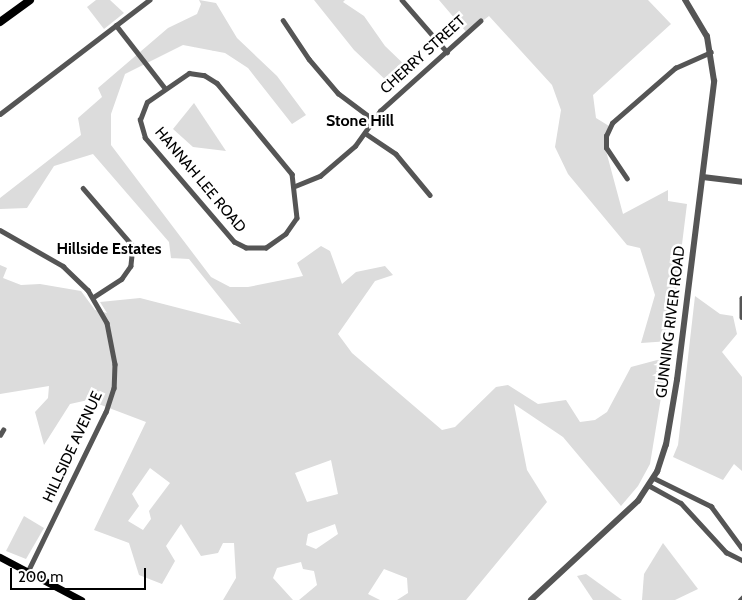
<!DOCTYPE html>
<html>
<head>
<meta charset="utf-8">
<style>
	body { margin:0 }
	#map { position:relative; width:742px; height:600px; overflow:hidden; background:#fff; font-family:Cabin,sans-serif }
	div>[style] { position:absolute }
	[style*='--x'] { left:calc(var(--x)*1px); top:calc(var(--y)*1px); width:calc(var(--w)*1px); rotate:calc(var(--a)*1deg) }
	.green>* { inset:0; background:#dcdcdc }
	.minor>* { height:4.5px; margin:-2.25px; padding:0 2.25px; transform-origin:2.25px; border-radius:2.25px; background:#555 }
	.tertiary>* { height:5.5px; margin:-2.75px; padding:0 2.75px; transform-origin:2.75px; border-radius:2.75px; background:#555 }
	.primary>* { height:7px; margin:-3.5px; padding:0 3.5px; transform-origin:3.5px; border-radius:3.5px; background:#000 }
	.trunk>* { height:8px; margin:-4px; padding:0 4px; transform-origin:4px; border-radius:4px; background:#000 }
	span { translate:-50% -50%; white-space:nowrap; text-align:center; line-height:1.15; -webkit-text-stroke:5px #fff; paint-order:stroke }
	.street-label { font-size:15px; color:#000 }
	.neighbourhood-label { font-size:16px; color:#000; font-weight:700 }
	.scale { position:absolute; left:10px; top:568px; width:136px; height:22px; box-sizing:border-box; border:2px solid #000; border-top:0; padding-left:6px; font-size:15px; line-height:18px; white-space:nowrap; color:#000; -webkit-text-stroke:4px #fff; paint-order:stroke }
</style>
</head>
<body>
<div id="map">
	<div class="green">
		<div style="clip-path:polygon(96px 0,110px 0,124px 13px,104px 29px,87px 7px)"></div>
		<div style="clip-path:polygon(evenodd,199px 0,216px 3px,237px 38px,277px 76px,306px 115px,292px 124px,248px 68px,225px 53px,183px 45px,125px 74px,111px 114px,111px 145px,211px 277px,230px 287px,248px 287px,303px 276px,297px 263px,321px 246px,330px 251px,342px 284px,356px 272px,385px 266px,393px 275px,375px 281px,338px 334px,352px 353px,442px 430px,455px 427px,496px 387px,508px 385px,538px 404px,566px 400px,580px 422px,595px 420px,607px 412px,631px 367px,661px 359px,667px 361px,650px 464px,638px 486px,621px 506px,563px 437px,514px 404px,527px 470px,547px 502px,466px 600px,397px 600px,408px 593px,407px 578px,384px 569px,368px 594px,380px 600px,299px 600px,317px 585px,314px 571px,303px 569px,301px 562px,277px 568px,273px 578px,293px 600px,223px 600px,236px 578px,234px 543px,223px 543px,218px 553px,201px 556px,181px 524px,166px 546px,175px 561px,162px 584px,139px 575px,129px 543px,94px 530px,146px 422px,88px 400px,70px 404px,44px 445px,35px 412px,48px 398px,49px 386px,0 394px,0 265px,7px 268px,3px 278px,21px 285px,40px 284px,81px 291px,95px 310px,107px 313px,100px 302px,140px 298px,241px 324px,189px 259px,171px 258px,169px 242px,93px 154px,54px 166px,27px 208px,0 209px,0 198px,81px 135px,78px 118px,102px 97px,98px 88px,168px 28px,197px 14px,201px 4px,199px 0,331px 460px,338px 494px,307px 502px,295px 473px,331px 460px,199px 0,150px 468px,170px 483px,149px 511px,151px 519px,143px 530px,128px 521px,139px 506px,132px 494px,150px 468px,199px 0,335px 524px,338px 534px,316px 549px,306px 545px,308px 534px,335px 524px)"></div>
		<div style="clip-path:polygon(314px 0,345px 0,343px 2px,364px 16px,385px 46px,410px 70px,392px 86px,354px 50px)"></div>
		<div style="clip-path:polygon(439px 0,648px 0,671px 24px,593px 95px,596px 118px,609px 126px,605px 147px,623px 214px,668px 190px,668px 201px,687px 204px,670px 341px,641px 343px,655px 295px,640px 248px,627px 245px,568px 174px,555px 147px,561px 110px,552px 85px,489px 16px,467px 33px)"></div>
		<div style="clip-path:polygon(194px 103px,226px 151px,193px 147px,173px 129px)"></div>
		<div style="clip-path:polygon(695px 296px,720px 314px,733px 316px,737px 334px,722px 352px,742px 377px,742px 471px,734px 464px,723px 480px,673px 457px,678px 445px)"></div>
		<div style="clip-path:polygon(24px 516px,44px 528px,26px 559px,6px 551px)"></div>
		<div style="clip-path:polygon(663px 543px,698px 589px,675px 600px,642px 600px,644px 574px)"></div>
		<div style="clip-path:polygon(586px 574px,622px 600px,593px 600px,577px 576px)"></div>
	</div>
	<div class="minor">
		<div style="--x:402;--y:0;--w:69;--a:49.1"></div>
		<div style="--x:283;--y:20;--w:47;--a:56.3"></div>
		<div style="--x:309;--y:59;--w:45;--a:49.5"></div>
		<div style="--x:338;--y:93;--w:45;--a:36.9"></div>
		<div style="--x:116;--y:25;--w:80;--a:52.1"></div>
		<div style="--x:189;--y:73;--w:15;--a:8"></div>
		<div style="--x:204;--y:75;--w:15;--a:32"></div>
		<div style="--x:217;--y:83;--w:118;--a:50.5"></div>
		<div style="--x:292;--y:174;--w:44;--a:83.5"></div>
		<div style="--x:297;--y:218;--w:19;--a:125"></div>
		<div style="--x:286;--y:234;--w:24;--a:145"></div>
		<div style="--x:266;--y:248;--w:20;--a:180"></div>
		<div style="--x:246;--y:248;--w:13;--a:-153"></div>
		<div style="--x:234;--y:242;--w:137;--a:-130.6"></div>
		<div style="--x:145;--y:138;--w:19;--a:-106"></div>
		<div style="--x:140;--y:120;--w:19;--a:-69"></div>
		<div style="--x:147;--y:102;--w:51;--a:-34.6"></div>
		<div style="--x:0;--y:114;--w:188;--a:-37.4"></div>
		<div style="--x:365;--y:133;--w:37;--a:34"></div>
		<div style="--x:396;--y:154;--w:53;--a:50.3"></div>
		<div style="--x:627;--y:179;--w:37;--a:-124"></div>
		<div style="--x:606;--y:148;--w:12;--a:-90"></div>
		<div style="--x:606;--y:136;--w:14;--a:-65"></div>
		<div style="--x:612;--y:123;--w:84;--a:-41.1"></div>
		<div style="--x:675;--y:68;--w:39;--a:-24"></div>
		<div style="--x:295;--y:186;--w:27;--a:-22"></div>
		<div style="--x:320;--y:176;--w:46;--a:-40.6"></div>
		<div style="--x:355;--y:146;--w:43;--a:-54.5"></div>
		<div style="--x:380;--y:111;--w:135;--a:-42"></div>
		<div style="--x:83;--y:188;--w:77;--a:49.2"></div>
		<div style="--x:133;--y:246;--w:20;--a:96"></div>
		<div style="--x:131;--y:266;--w:16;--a:125"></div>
		<div style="--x:122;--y:279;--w:33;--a:147"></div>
		<div style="--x:0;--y:230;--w:73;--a:29.7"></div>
		<div style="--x:63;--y:266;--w:35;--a:44"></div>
		<div style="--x:88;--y:290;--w:38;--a:60"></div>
		<div style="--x:107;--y:323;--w:42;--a:79"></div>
		<div style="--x:115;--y:364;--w:24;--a:92"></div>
		<div style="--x:114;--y:388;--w:25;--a:108"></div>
		<div style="--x:106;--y:412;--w:178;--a:116"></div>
		<div style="--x:742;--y:298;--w:19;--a:90"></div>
		<div style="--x:0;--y:435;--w:6;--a:-59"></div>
		<div style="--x:654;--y:478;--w:64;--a:26.2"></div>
		<div style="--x:711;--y:506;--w:52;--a:53.6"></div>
		<div style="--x:650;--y:486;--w:35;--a:29"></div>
		<div style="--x:681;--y:503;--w:67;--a:47.4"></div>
		<div style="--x:726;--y:552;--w:18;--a:27"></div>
		<div style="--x:740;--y:600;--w:3;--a:-45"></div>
	</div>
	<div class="tertiary">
		<div style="--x:703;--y:177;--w:39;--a:7"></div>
		<div style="--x:531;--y:600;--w:146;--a:-42.8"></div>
		<div style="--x:638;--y:501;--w:35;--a:-57"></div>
		<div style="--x:657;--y:472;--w:28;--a:-72"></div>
		<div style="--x:666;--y:445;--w:66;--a:-80.4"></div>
		<div style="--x:677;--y:380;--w:301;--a:-82.9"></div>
		<div style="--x:714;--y:81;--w:45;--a:-99"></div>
		<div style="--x:707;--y:37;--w:43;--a:-120.7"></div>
	</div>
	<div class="primary">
		<div style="--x:0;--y:557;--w:92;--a:28"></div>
	</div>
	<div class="trunk">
		<div style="--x:0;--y:22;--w:37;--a:-36"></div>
	</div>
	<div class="street-label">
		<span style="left:423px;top:55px;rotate:-42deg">CHERRY STREET</span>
		<span style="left:200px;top:180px;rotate:50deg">HANNAH LEE ROAD</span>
		<span style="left:671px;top:322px;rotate:-83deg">GUNNING RIVER ROAD</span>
		<span style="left:73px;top:447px;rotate:-65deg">HILLSIDE AVENUE</span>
	</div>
	<div class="neighbourhood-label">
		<span style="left:360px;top:121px">Stone Hill</span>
		<span style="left:109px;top:249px">Hillside Estates</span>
	</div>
	<div class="scale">200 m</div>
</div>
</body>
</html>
